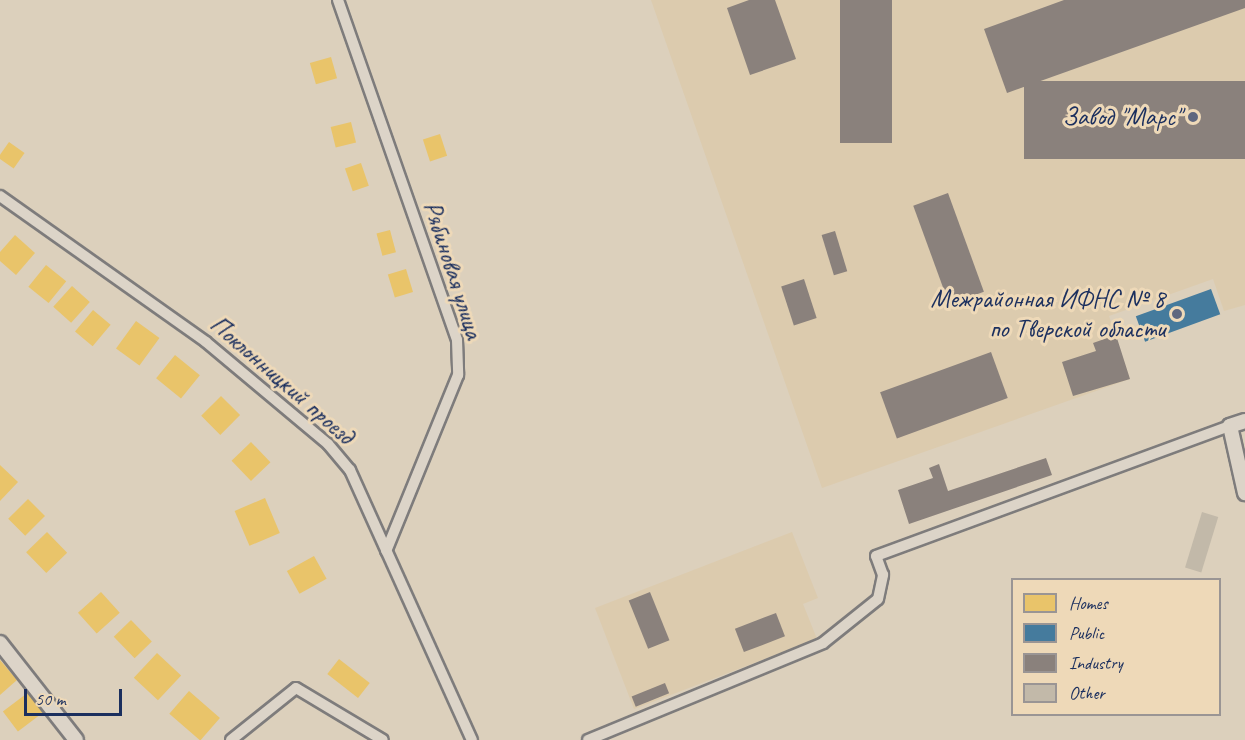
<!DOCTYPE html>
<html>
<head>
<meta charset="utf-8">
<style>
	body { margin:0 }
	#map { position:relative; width:1245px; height:740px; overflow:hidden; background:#dcd0bc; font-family:Caveat,sans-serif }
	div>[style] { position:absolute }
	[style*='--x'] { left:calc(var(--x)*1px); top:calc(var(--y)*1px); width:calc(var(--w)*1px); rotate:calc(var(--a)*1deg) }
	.built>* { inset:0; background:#dccbae }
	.homes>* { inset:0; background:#e9c46a; transform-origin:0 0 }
	.public>* { inset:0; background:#457b9d; transform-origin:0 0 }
	.industry>* { inset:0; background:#8a817c; transform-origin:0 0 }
	.building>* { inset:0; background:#c2b9a9; transform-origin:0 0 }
	.roads { filter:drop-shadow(2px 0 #7e7c7c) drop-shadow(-2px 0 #7e7c7c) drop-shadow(0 2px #7e7c7c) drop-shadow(0 -2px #7e7c7c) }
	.minor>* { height:10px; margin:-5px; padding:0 5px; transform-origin:5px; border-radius:5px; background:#dcd4c8 }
	.tertiary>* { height:14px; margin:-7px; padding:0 7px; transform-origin:7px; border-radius:7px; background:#dcd4c8 }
	.dots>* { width:16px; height:16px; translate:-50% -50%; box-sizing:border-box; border:3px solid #eed9b8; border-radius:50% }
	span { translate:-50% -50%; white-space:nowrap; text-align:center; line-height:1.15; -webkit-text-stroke:6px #eed9b8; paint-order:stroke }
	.poi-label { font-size:26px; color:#1b2f5e }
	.right { translate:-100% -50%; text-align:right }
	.street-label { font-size:26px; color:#1b2f5e }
	.legend { position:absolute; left:1011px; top:578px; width:210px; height:138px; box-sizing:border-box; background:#eed9b8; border:2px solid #9a9594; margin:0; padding:8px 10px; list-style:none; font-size:18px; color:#1b2f5e }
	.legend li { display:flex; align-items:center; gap:12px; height:30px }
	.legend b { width:30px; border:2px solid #9a9594 }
	.scale { position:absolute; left:24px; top:689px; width:98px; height:27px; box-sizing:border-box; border:3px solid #1b2f5e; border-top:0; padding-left:8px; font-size:18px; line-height:21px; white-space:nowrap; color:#1b2f5e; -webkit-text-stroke:4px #eed9b8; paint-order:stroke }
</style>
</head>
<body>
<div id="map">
	<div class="built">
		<div style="clip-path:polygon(651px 0,1245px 0,1245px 305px,1224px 311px,1213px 279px,1109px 316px,1130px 379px,822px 488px)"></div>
		<div style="clip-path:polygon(792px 532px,818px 598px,803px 604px,817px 639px,634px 709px,595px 608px)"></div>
	</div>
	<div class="homes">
		<div style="left:331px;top:57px;width:22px;height:22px;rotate:74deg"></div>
		<div style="left:351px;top:122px;width:21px;height:21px;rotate:76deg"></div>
		<div style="left:440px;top:134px;width:23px;height:18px;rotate:72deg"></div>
		<div style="left:9px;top:142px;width:19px;height:19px;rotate:35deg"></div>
		<div style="left:361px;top:163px;width:24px;height:17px;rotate:71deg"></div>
		<div style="left:390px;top:230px;width:23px;height:14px;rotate:75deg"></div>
		<div style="clip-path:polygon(15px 235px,35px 253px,16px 275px,0 261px,0 252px)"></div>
		<div style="left:46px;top:265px;width:26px;height:28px;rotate:39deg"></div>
		<div style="left:406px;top:269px;width:24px;height:19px;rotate:73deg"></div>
		<div style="left:72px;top:286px;width:24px;height:28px;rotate:42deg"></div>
		<div style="left:93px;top:310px;width:23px;height:28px;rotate:40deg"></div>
		<div style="left:136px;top:321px;width:29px;height:34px;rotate:36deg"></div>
		<div style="left:175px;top:355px;width:32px;height:30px;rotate:39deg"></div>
		<div style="left:221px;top:396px;width:27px;height:28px;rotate:45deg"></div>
		<div style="left:251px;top:442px;width:28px;height:27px;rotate:46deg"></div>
		<div style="clip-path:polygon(0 465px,18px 482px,0 501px)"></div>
		<div style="left:265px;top:498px;width:38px;height:33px;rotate:67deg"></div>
		<div style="left:28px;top:499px;width:24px;height:28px;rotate:45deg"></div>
		<div style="left:47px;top:532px;width:29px;height:29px;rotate:46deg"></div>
		<div style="left:314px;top:556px;width:26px;height:31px;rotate:61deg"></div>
		<div style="left:101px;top:592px;width:28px;height:31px;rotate:48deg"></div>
		<div style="left:131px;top:620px;width:30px;height:24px;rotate:46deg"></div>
		<div style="left:157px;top:653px;width:33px;height:34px;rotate:43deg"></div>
		<div style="left:339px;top:659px;width:39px;height:19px;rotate:38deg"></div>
		<div style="clip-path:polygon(0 660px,17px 680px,0 695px)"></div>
		<div style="left:30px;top:691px;width:25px;height:34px;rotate:53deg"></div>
		<div style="left:189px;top:691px;width:41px;height:30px;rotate:41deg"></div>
	</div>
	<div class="public">
		<div style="left:1211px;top:289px;width:27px;height:80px;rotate:70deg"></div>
	</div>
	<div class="industry">
		<div style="clip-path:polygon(749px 0,775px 0,796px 59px,750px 75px,727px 8px)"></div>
		<div style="left:840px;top:0;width:52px;height:143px"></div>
		<div style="clip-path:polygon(1064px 0,1245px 0,1245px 8px,1007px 93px,984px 29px)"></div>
		<div style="left:1245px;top:81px;width:78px;height:221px;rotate:90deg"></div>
		<div style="left:948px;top:193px;width:105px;height:37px;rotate:70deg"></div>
		<div style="left:835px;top:231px;width:42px;height:14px;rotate:73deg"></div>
		<div style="left:804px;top:279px;width:41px;height:24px;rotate:72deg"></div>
		<div style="clip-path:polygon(1116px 335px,1130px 379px,1073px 396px,1062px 362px,1096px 351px,1093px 343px)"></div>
		<div style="left:991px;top:352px;width:49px;height:118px;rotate:70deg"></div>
		<div style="clip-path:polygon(1046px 458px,1052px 475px,909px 524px,898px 490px,933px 478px,929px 468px,939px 464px,948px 491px)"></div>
		<div style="left:650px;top:592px;width:52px;height:23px;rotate:68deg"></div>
		<div style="left:776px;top:613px;width:25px;height:44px;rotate:69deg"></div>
		<div style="left:665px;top:683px;width:11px;height:36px;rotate:68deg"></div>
	</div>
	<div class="building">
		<div style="left:1202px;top:512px;width:17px;height:58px;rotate:17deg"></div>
	</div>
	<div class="roads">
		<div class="minor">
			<div style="--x:338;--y:0;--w:360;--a:70.7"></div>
			<div style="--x:457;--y:340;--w:35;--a:88"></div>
			<div style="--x:458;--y:375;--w:190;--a:112.2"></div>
			<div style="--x:0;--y:196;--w:252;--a:35.3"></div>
			<div style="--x:206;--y:342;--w:159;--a:39.9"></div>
			<div style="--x:328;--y:444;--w:34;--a:50"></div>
			<div style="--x:350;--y:470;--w:296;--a:65.7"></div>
			<div style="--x:231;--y:740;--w:83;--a:-38.7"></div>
			<div style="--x:296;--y:688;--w:101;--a:30.9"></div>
			<div style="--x:588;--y:740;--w:254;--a:-22.4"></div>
			<div style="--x:823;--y:643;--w:70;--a:-38.7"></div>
			<div style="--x:878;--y:599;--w:25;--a:-78"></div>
			<div style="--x:883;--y:575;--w:20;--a:-110"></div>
			<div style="--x:876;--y:556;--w:377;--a:-20.2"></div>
		</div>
		<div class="tertiary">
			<div style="--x:1245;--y:421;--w:16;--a:162"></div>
			<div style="--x:1230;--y:426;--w:69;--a:77.4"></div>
			<div style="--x:0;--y:643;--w:123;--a:51.9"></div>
		</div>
	</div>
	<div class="dots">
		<div style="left:1193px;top:117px;background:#5f677f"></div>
		<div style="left:1177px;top:314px;background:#5f677f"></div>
	</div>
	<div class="poi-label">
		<span class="right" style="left:1181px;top:117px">Завод "Марс"</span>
		<span class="right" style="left:1165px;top:314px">Межрайонная ИФНС № 8<br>по Тверской области</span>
	</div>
	<div class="street-label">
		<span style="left:453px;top:270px;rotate:72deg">Рябиновая улица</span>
		<span style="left:282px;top:380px;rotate:41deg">Поклонницкий проезд</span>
	</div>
	<ul class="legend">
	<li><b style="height:16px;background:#e9c46a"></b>Homes</li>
	<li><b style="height:16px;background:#457b9d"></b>Public</li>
	<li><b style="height:16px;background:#8a817c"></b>Industry</li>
	<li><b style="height:16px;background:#c2b9a9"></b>Other</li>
	</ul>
	<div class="scale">50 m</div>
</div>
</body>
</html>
